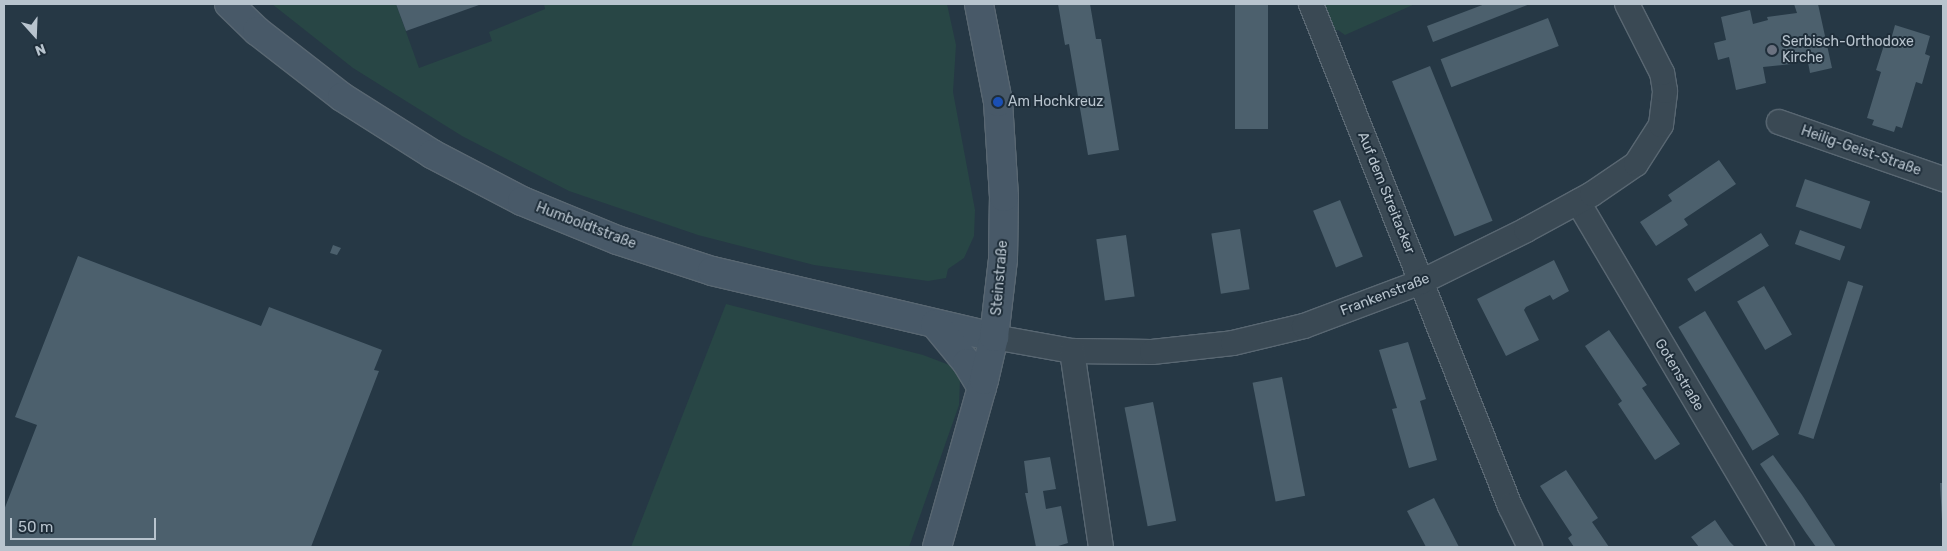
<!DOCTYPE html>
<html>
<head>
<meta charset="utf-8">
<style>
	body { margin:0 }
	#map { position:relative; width:1947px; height:551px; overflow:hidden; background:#263845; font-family:Rubik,sans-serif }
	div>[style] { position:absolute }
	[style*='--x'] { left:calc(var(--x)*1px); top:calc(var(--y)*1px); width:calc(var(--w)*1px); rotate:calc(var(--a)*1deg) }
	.green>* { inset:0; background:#284645 }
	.building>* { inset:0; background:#4c606d; transform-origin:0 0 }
	.roads { filter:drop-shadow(1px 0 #596772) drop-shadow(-1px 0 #596772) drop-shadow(0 1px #596772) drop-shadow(0 -1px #596772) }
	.street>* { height:24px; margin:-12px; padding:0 12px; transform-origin:12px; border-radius:12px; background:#3a4954 }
	.secondary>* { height:28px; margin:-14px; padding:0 14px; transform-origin:14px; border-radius:14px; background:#485968 }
	.dots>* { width:14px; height:14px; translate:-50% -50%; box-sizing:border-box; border:2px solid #1f2e3a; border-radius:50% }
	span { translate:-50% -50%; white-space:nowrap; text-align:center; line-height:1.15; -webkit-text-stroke:4px #1f2e3a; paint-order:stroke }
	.poi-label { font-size:14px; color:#b8c4ce }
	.left { translate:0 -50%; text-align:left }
	.street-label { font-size:14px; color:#b8c4ce }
	.frame { position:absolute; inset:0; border:5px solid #b8c4ce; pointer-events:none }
	.north { position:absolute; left:10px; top:10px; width:50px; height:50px; -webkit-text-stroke:4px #1f2e3a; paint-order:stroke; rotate:160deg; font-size:14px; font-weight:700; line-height:20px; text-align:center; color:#b8c4ce }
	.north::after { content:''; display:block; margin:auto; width:18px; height:22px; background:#b8c4ce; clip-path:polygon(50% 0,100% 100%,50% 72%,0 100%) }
	.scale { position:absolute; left:10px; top:518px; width:146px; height:22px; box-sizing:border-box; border:2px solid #b8c4ce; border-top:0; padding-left:6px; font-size:15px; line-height:18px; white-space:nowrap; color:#b8c4ce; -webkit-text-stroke:4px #1f2e3a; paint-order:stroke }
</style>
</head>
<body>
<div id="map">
	<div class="green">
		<div style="clip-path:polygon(272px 4px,396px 4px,419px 68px,492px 41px,489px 32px,545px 9px,544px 4px,947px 4px,956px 45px,953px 92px,975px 210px,974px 236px,964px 258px,948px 269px,946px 278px,928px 281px,814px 265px,698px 235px,569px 191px,462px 136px,353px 68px)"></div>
		<div style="clip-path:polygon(1321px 4px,1415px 4px,1345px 35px,1338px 30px,1332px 32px)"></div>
		<div style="clip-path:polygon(726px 304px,923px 355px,952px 366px,960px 379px,959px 405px,909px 547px,631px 547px)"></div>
	</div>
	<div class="building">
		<div style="clip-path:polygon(396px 4px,478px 4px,479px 5px,406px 31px)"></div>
		<div style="clip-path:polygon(1058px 4px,1090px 4px,1096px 39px,1101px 39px,1119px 150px,1088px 155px,1069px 44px,1065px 45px)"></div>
		<div style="left:1235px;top:4px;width:33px;height:125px"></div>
		<div style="clip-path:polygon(1485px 4px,1530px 4px,1433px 42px,1427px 26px)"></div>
		<div style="clip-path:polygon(1794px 4px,1818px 4px,1832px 68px,1810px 73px,1807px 57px,1790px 60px,1791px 64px,1763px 67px,1766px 83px,1736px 90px,1729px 57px,1718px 60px,1714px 43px,1726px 40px,1721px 17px,1750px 10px,1753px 24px,1768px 20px,1767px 17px,1797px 13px)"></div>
		<div style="left:1548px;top:18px;width:30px;height:115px;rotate:69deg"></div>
		<div style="clip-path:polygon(1895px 25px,1930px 36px,1925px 54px,1930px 56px,1922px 84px,1916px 82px,1902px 128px,1896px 126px,1894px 132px,1872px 125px,1874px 120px,1867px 118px,1881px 72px,1876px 70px,1885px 42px,1890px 43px)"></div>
		<div style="left:1430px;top:66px;width:167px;height:41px;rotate:68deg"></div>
		<div style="clip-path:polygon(1719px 160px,1736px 184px,1684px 219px,1688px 225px,1656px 246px,1640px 222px,1672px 201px,1668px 195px)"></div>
		<div style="left:1805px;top:179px;width:69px;height:29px;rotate:19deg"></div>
		<div style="left:1340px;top:200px;width:61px;height:29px;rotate:68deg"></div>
		<div style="left:1240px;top:229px;width:61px;height:29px;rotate:81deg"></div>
		<div style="left:1800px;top:230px;width:48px;height:15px;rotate:20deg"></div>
		<div style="left:1761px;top:233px;width:15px;height:87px;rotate:58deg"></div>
		<div style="left:1126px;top:235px;width:62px;height:30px;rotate:82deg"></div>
		<div style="clip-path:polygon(333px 245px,341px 248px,337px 255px,330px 253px)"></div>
		<div style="clip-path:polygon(78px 256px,261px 326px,269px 307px,382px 350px,374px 370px,379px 371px,311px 547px,4px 547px,4px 510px,37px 425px,15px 417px)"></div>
		<div style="clip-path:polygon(1554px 260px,1569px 291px,1553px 300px,1550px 295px,1526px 307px,1524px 310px,1539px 340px,1506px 356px,1477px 299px)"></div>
		<div style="left:1848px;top:281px;width:16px;height:161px;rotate:18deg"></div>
		<div style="left:1764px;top:286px;width:56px;height:31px;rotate:60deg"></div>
		<div style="left:1705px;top:311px;width:144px;height:31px;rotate:59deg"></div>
		<div style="clip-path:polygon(1609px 330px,1647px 385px,1642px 388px,1680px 444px,1655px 460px,1618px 404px,1622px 401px,1585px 346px)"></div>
		<div style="clip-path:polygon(1408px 342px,1426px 399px,1420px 401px,1437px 460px,1409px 468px,1392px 409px,1397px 408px,1379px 350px)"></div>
		<div style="left:1282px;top:377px;width:121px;height:30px;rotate:79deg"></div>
		<div style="left:1153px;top:402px;width:121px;height:29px;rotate:79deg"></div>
		<div style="clip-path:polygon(1773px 455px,1802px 495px,1836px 547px,1816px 547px,1806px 533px,1760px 464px)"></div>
		<div style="clip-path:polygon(1050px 457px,1056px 489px,1043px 491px,1046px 509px,1061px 506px,1068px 543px,1055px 547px,1036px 547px,1025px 493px,1028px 493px,1024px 461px)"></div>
		<div style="clip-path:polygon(1566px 470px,1598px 518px,1592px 522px,1609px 547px,1574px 547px,1568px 538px,1572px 535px,1540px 486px)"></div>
		<div style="clip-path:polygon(1940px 483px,1943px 483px,1943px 520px,1942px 520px)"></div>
		<div style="clip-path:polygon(1434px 498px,1459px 547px,1426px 547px,1407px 511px)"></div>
		<div style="clip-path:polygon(1715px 520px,1730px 542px,1735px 547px,1699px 547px,1691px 537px)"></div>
	</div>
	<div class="roads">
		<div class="street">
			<div style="--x:1311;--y:4;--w:540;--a:68.38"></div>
			<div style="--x:1510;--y:506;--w:46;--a:64"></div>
			<div style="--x:1779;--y:122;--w:174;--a:19.2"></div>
			<div style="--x:1578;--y:202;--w:401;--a:59.4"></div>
			<div style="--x:994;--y:337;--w:79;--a:10.2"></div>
			<div style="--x:1072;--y:351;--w:80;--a:0.7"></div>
			<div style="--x:1152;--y:352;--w:81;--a:-6.3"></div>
			<div style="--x:1233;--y:343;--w:73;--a:-13.5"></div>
			<div style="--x:1304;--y:326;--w:125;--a:-20.6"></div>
			<div style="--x:1421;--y:282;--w:117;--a:-26.3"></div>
			<div style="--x:1526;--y:230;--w:75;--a:-28.6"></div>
			<div style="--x:1592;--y:194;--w:53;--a:-34.3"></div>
			<div style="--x:1636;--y:164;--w:46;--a:-57.3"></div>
			<div style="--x:1661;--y:125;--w:34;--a:-83"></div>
			<div style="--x:1665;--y:91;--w:18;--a:-99"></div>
			<div style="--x:1662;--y:73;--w:77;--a:-116.9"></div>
			<div style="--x:1072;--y:351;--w:198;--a:81.6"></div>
		</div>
		<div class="secondary">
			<div style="--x:229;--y:4;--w:39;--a:44"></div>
			<div style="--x:257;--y:31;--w:108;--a:37.8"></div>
			<div style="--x:342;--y:97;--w:107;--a:32.3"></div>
			<div style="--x:432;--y:154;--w:102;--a:27.6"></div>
			<div style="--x:522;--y:201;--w:103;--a:22.3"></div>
			<div style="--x:617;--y:240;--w:100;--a:18.1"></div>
			<div style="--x:712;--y:271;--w:290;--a:13.2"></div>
			<div style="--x:935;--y:324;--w:50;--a:50.6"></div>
			<div style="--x:967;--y:363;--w:29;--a:59"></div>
			<div style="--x:937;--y:547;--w:173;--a:-74.3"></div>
			<div style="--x:984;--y:380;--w:44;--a:-76.9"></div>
			<div style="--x:994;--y:337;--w:79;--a:-83.4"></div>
			<div style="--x:1003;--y:259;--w:62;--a:-89.1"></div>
			<div style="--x:1004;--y:197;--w:95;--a:-93.6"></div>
			<div style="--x:998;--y:102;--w:100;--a:-101"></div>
		</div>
	</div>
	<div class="dots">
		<div style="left:1772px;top:50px;background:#6b7280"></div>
		<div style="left:998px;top:102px;background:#1a4fb4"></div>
	</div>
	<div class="poi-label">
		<span class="left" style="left:1782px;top:50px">Serbisch-Orthodoxe<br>Kirche</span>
		<span class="left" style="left:1008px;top:102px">Am Hochkreuz</span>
	</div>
	<div class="street-label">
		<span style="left:1861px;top:151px;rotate:19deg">Heilig-Geist-Straße</span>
		<span style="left:1386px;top:193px;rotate:68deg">Auf dem Streitacker</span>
		<span style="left:586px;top:226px;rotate:21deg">Humboldtstraße</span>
		<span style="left:1000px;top:278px;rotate:-85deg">Steinstraße</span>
		<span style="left:1385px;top:295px;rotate:-21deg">Frankenstraße</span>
		<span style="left:1679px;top:375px;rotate:59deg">Gotenstraße</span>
	</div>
	<div class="frame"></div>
	<div class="north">N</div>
	<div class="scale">50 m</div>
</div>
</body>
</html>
